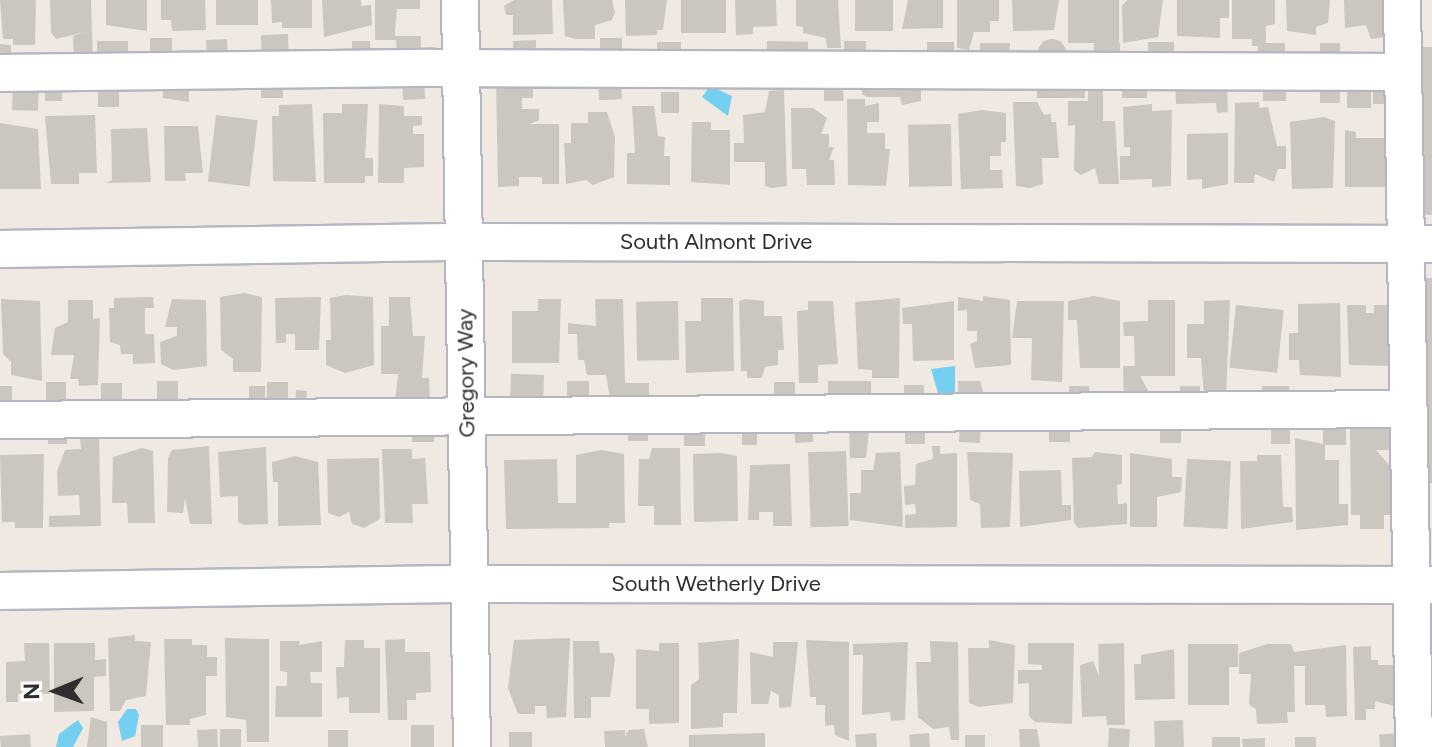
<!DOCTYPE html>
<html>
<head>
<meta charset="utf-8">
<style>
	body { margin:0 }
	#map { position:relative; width:1432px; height:747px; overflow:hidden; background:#efe9e1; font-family:Figtree,sans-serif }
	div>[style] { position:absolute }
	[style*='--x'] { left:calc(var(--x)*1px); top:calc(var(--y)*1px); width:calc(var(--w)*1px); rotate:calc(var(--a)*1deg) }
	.water>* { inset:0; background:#75cff0 }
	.building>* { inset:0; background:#cbc7bf; transform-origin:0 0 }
	.round { border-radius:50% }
	.roads { filter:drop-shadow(2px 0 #b4b7c1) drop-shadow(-2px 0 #b4b7c1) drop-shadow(0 2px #b4b7c1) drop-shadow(0 -2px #b4b7c1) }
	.minor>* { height:36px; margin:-18px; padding:0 18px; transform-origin:18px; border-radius:18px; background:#fff }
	span { translate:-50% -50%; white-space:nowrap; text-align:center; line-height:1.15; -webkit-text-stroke:6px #fff; paint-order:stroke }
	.street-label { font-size:22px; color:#2e2e2e }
	.north { position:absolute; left:16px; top:651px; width:80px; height:80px; -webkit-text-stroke:6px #fff; paint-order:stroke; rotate:269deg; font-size:22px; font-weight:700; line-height:32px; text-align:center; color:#2e2e2e }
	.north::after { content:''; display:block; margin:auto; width:28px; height:36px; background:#2e2e2e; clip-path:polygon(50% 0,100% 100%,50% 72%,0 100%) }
</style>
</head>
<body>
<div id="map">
	<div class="water">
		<div style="clip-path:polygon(710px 86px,732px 96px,728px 116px,702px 97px)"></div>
		<div style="clip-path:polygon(955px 366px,955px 400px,940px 400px,931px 369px)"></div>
		<div style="clip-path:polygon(127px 709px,136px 709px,139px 715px,135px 736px,122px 741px,118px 722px)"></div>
		<div style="clip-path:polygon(78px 720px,83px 728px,73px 747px,56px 747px,59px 734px)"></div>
	</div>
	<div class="building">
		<div style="clip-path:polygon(0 0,36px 0,35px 45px,13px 45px,13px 39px,3px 39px)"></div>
		<div style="clip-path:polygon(50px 0,91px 0,93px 63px,74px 63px,73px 36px,85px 32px,56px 39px,51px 33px)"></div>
		<div style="clip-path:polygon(106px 0,147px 0,147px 31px,106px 25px)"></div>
		<div style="clip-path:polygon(161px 0,205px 0,206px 30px,172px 31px,171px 20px,161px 20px)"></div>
		<div style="left:216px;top:0;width:42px;height:25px"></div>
		<div style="clip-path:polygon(271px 0,312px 0,312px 28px,282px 28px,282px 22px,272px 23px)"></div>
		<div style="clip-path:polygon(322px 0,361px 0,361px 6px,371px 5px,372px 25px,324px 37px)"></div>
		<div style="clip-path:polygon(375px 0,420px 0,420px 9px,397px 9px,395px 31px,395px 36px,421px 36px,421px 60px,397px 60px,396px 40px,375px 40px)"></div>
		<div style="clip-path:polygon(514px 0,552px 0,553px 34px,513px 35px,513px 15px,506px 15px,504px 6px)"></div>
		<div style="clip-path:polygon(563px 0,612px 0,615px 13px,612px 20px,595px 25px,595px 39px,576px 39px,565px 36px)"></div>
		<div style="clip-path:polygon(625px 0,667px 0,663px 30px,657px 30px,657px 35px,626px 36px)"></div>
		<div style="left:681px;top:0;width:45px;height:33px"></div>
		<div style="clip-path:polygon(735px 0,776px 0,777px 26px,753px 27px,753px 34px,736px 35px)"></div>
		<div style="clip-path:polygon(796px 0,838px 0,841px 48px,827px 48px,826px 38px,803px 33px,803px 27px,796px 26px)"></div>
		<div style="left:855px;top:0;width:38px;height:31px"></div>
		<div style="clip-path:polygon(908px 0,943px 0,943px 28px,902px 29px)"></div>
		<div style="clip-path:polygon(957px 0,999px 0,999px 21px,990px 21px,990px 32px,974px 32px,969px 50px,957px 48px)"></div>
		<div style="clip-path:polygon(1012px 0,1059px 0,1054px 30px,1013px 31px)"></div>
		<div style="left:1068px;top:0;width:51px;height:43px"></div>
		<div style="clip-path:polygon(1127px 0,1163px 0,1158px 37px,1123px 43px,1122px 6px)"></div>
		<div style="clip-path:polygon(1177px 0,1229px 0,1229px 18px,1220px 18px,1220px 38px,1177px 36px)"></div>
		<div style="clip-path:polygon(1232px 0,1275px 0,1275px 24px,1266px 26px,1266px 43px,1285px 43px,1285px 65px,1258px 64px,1258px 46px,1252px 46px,1252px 39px,1232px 39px)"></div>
		<div style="clip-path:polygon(1286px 0,1330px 0,1328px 23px,1316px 27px,1316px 35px,1287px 31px)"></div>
		<div style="clip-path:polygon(1344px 0,1390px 0,1390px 36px,1371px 39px,1366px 25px,1345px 28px)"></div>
		<div style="left:288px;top:34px;width:25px;height:27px;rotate:88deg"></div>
		<div style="left:150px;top:38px;width:22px;height:22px"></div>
		<div style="left:600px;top:38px;width:22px;height:23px"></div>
		<div style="left:227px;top:39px;width:19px;height:21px;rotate:87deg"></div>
		<div class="round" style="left:1038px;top:39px;width:28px;height:28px"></div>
		<div style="clip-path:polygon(536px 40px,536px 50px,552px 50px,553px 60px,514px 61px,513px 41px)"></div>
		<div style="left:97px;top:41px;width:31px;height:21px"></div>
		<div style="clip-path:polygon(352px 41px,370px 41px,371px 61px,343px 62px,343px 49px,352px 49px)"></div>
		<div style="left:767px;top:41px;width:41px;height:22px;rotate:1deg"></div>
		<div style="left:866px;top:41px;width:24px;height:22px;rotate:90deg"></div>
		<div style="left:657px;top:42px;width:24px;height:20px"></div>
		<div style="left:927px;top:42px;width:27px;height:23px"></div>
		<div style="left:1148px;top:42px;width:26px;height:23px"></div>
		<div style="clip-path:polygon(980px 43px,1010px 43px,1009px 65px,980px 60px)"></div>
		<div style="left:1120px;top:43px;width:22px;height:26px;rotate:90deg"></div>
		<div style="left:1340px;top:43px;width:22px;height:20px;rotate:90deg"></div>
		<div style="clip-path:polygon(0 44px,11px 45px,11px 57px,0 65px)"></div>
		<div style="clip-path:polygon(1412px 47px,1432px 47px,1432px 215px,1415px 215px)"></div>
		<div style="left:283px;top:75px;width:23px;height:22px;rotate:90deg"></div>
		<div style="clip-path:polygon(162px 77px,189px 77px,189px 102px,163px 98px)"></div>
		<div style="clip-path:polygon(533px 77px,533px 98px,522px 98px,522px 109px,539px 109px,539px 120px,530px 124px,559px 124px,559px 184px,542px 184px,542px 177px,519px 177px,519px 186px,498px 187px,496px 78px)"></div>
		<div style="left:424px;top:78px;width:21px;height:22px;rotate:87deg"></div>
		<div style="left:621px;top:78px;width:21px;height:23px;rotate:87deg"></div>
		<div style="clip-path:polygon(824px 79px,859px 79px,858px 90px,843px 90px,844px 101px,824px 101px)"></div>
		<div style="clip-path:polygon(861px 80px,898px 80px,899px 89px,900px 80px,921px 80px,921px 101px,902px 105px,900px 97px,867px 97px,862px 94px)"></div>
		<div style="clip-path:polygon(1227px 80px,1228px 112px,1217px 113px,1216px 103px,1176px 104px,1175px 81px)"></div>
		<div style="left:13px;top:81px;width:26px;height:29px;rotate:2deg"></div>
		<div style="left:45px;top:81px;width:17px;height:20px"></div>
		<div style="left:1085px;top:81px;width:17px;height:48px;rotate:90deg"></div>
		<div style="left:1122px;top:81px;width:25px;height:17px"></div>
		<div style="left:1263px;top:82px;width:23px;height:19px"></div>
		<div style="left:98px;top:83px;width:21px;height:24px"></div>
		<div style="left:1320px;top:83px;width:20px;height:20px"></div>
		<div style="left:1347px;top:83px;width:24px;height:25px"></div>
		<div style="left:1373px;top:83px;width:23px;height:21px"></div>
		<div style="clip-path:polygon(1088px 87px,1103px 87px,1103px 121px,1115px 121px,1119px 184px,1099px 184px,1095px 168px,1081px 175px,1074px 170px,1075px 125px,1068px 126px,1068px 101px,1088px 101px)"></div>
		<div style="clip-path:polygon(784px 90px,787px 186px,772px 188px,765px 186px,765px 162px,734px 162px,734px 143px,744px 143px,743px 115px,765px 112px,769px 91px)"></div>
		<div style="left:661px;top:92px;width:18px;height:21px"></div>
		<div style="clip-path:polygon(847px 99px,865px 99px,865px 106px,879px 103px,879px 122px,867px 122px,867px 133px,885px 133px,885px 149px,890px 149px,886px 186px,848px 185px)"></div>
		<div style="clip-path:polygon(1013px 102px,1037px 102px,1044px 115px,1051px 114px,1051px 122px,1056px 122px,1059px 158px,1042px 158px,1043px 184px,1030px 188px,1016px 186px)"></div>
		<div style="clip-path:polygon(1259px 102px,1259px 108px,1268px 107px,1277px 146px,1286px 146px,1286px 169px,1278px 169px,1274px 182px,1255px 174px,1254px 183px,1234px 183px,1235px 103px)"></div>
		<div style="clip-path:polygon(312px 104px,316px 182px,273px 181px,272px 116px,279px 116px,279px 105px)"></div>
		<div style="clip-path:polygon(342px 104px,368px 104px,365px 158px,373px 158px,373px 176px,365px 176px,365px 183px,324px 183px,323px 113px,342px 113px)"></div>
		<div style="clip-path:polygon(379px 104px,404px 106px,404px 116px,422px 116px,422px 125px,413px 126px,413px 134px,424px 134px,424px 167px,404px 168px,404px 183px,378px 183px)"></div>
		<div style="clip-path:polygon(1152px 104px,1152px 111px,1172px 110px,1171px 186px,1152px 187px,1152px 179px,1120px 180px,1120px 156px,1130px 156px,1130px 147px,1124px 147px,1123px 107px)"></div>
		<div style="clip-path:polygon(632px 106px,654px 106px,658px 136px,665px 137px,664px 156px,670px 156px,670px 185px,627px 184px,627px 153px,635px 153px)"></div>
		<div style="clip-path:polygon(791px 108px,813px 108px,827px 118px,821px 134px,829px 134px,829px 147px,834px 147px,829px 160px,834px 160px,835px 185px,807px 185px,806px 169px,792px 169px)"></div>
		<div style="clip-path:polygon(982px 110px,1006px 113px,1006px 142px,1001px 142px,1001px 156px,990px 156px,990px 170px,1002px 170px,1003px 188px,961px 189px,958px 114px)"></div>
		<div style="clip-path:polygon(588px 112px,607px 112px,615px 137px,614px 177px,593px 185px,586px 180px,566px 184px,564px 143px,571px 143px,571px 123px,588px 123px)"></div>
		<div style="clip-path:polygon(95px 115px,97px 173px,79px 173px,79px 184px,51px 184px,45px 116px)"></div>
		<div style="left:216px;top:115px;width:42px;height:67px;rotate:7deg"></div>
		<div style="clip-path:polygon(1324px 117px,1335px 121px,1333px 188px,1292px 189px,1290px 122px)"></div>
		<div style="clip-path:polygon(692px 122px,711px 122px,711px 130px,730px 130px,730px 185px,691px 182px)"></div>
		<div style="clip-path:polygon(0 123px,38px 129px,41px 189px,0 189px)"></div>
		<div style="left:951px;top:124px;width:62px;height:43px;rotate:89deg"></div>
		<div style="clip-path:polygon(164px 126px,198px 126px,203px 173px,185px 173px,186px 181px,165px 181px)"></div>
		<div style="clip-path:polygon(147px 128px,151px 182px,106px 183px,112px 180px,111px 129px)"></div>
		<div style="clip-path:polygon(1345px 130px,1356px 132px,1356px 138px,1386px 138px,1386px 187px,1345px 187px)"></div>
		<div style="clip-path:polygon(1228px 133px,1228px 184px,1202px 189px,1202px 179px,1187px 180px,1187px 134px)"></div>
		<div style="clip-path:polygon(1417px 278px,1432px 278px,1432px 483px,1421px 484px)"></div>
		<div style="clip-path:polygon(244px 293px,262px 297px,261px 372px,233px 372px,233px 359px,221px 350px,220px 297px)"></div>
		<div style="clip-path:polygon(346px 295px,373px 297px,374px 365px,345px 373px,326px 365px,326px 340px,331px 340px,330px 298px)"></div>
		<div style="clip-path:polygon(983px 296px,1010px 300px,1011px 365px,975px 368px,970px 344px,977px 341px,977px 331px,967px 331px,967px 310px,958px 311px,958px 297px,983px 301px)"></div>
		<div style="clip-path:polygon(1094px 296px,1120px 301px,1120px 368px,1080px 368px,1077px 320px,1068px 320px,1068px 301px)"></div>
		<div style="clip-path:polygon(153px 297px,154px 308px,145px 308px,145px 334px,154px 334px,155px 363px,133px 364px,133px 354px,121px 354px,120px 345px,110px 342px,109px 308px,114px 308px,114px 298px)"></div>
		<div style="clip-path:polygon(321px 297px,319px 350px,295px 350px,295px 334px,286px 334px,286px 343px,276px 343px,275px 298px)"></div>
		<div style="clip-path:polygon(389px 297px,410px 297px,413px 336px,425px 336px,422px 378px,429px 378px,430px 403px,395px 403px,398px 374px,381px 374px,381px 326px,389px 326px)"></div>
		<div style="clip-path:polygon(701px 298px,733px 298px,734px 371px,686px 373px,685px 321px,701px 321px)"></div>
		<div style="clip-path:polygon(900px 298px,899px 378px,872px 378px,872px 370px,858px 369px,855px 302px)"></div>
		<div style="clip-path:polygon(1px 299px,40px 301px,42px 381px,11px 375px,11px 362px,3px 354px)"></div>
		<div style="clip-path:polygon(172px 299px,206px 300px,207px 366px,173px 370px,161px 364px,160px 342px,177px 336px,177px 327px,165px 327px)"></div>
		<div style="clip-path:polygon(538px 299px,561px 299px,559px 363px,512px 363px,512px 311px,538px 311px)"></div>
		<div style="clip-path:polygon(595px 299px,623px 299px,625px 383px,649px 383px,649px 405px,611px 404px,606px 375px,587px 375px,584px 360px,578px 360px,577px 334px,568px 334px,568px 323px,596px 326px)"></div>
		<div style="clip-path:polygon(745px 299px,764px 301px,764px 316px,782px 316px,784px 350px,778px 350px,778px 365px,765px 367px,762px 378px,747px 378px,747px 371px,741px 371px,739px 301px)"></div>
		<div style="clip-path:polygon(68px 300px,93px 300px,93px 319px,100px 318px,98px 385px,79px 386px,78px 379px,70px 379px,74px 355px,51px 355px,55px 328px,68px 322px)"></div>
		<div style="clip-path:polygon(1148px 300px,1175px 300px,1175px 376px,1140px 376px,1149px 392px,1124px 407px,1123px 366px,1135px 366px,1134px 336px,1124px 336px,1123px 322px,1148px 321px)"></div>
		<div style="clip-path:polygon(1230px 300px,1226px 396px,1204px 396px,1201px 358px,1187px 358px,1187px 324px,1204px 324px,1204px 301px)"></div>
		<div style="left:678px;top:301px;width:59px;height:42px;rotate:89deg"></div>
		<div style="clip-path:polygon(808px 301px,833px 301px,838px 364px,818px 365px,818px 383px,799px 383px,797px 311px,808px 310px)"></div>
		<div style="clip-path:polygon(954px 301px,954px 360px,913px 361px,912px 324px,903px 324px,902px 308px)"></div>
		<div style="clip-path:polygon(1017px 301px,1064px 301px,1062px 382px,1031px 380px,1032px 338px,1012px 338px)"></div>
		<div style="clip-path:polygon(1340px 303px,1341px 377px,1300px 375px,1299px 360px,1289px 360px,1289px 333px,1298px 333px,1298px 304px)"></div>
		<div style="left:1236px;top:305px;width:48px;height:63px;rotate:6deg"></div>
		<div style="clip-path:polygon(1347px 305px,1366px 305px,1366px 313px,1374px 313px,1374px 305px,1392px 305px,1394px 366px,1349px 365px)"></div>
		<div style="left:544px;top:375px;width:29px;height:33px;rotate:92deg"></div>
		<div style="left:157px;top:381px;width:21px;height:22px"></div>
		<div style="left:567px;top:381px;width:22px;height:23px"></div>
		<div style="left:871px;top:381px;width:23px;height:43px;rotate:90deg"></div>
		<div style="clip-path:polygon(958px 381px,980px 381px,984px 395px,959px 405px)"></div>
		<div style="left:46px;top:382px;width:20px;height:23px"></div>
		<div style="left:267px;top:382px;width:21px;height:20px"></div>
		<div style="left:774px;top:382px;width:21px;height:23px"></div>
		<div style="left:101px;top:383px;width:21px;height:20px"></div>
		<div style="left:904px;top:385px;width:20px;height:21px"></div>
		<div style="left:0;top:386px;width:12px;height:21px"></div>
		<div style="left:249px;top:386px;width:16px;height:16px"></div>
		<div style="left:1069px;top:386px;width:20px;height:20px"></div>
		<div style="left:1180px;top:386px;width:20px;height:21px"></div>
		<div style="left:1262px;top:386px;width:27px;height:20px"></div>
		<div style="left:296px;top:390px;width:11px;height:10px;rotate:5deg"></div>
		<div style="left:412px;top:421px;width:22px;height:21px"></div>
		<div style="left:628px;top:421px;width:20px;height:20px"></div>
		<div style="left:812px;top:421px;width:21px;height:18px;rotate:87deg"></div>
		<div style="left:67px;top:422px;width:22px;height:19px;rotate:90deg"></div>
		<div style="left:684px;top:422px;width:21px;height:24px"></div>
		<div style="left:742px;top:422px;width:15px;height:23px"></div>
		<div style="clip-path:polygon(849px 422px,870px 422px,866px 458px,850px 458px)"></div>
		<div style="left:905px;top:422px;width:20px;height:22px"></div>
		<div style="left:960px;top:422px;width:21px;height:20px;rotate:3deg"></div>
		<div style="left:1181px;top:422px;width:21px;height:21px;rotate:90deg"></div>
		<div style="left:1049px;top:423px;width:21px;height:19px"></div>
		<div style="left:1271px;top:424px;width:19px;height:20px"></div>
		<div style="clip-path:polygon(1323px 424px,1346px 424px,1346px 445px,1325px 445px,1325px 460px,1339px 460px,1339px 504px,1348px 504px,1348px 525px,1296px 530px,1295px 438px,1323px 444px)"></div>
		<div style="clip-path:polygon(1350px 425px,1396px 425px,1396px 450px,1376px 450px,1389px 465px,1392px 480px,1393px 515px,1384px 515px,1384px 529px,1360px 529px,1360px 515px,1351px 515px)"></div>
		<div style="clip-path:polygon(80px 437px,99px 437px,101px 526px,49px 527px,49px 516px,80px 515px,79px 495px,58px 496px,57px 471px,65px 450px,81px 449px)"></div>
		<div style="clip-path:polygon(209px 446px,212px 524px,190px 524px,185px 498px,183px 513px,167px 512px,168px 458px,172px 450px)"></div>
		<div style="clip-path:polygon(932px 446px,940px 446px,940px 454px,957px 453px,957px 527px,905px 528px,905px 515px,916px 514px,915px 504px,905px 505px,904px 486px,915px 485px,916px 464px,933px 459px)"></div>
		<div style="clip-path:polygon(266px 447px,268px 524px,245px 525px,238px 522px,238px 496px,220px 497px,218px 452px)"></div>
		<div style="clip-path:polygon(142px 448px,153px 451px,155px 523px,128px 523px,127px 503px,112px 503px,113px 457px)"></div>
		<div style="clip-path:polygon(652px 448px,680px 448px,681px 525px,654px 525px,654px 506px,638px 506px,639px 459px,649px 459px)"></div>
		<div style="clip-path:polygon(382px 449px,412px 449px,412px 459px,425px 458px,428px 504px,412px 504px,413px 523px,385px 523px)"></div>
		<div style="clip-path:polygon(601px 450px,624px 454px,625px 523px,609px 523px,609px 528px,506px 529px,504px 460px,557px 459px,558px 503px,576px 503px,576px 455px)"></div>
		<div style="left:846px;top:451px;width:75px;height:38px;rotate:88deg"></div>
		<div style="clip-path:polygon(900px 452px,903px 527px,850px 520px,850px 493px,861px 493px,861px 470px,873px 470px,876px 453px)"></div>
		<div style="clip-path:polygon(967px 452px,1013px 453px,1010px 527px,981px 528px,980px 504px,970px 500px)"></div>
		<div style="clip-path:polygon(1095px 452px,1122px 455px,1122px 484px,1117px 485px,1118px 504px,1127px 503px,1127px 524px,1078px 528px,1074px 522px,1072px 458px,1092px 457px)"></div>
		<div style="clip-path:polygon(721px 453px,737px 456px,738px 521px,694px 522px,693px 454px)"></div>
		<div style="clip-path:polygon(1130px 453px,1172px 459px,1172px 477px,1182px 477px,1181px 492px,1157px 497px,1157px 527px,1130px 527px)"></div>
		<div style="clip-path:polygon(44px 454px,43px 528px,15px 528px,15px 522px,2px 522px,0 455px)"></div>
		<div style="clip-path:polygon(1257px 455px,1281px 455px,1283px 507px,1292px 507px,1293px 522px,1241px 529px,1240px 461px,1257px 461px)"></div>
		<div style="clip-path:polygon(295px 456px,318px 462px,321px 525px,278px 526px,278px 482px,273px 482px,272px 462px)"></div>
		<div style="clip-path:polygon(379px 458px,380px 519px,364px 528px,352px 524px,349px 512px,339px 517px,328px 513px,327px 459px)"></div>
		<div style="left:1231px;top:461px;width:68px;height:44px;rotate:93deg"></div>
		<div style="clip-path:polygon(790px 464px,792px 526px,773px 526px,773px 512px,759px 512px,759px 520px,748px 520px,750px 465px)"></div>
		<div style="clip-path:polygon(1061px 470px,1062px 505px,1071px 505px,1071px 520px,1020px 527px,1019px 471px)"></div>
		<div style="clip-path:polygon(135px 635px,135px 641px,151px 642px,146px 696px,126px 700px,120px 711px,110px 711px,108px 638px)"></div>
		<div style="clip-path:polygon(225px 638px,269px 639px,269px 742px,247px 742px,246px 720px,226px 717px)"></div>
		<div style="clip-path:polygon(570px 638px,566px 717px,547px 718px,546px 706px,535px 706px,535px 714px,518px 714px,508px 688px,514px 640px)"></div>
		<div style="clip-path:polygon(164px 639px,192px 639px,192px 645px,207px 645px,207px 657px,217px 657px,217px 676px,206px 676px,206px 715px,190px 719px,190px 725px,166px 725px)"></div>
		<div style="clip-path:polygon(405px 639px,405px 652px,430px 652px,431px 692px,416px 693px,416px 700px,407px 700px,407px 720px,388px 720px,385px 640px)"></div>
		<div style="clip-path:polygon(739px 639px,737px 713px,723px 713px,723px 727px,691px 729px,691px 685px,699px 679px,698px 643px)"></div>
		<div style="clip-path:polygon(345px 640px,364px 640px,364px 648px,380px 648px,380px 713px,349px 713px,349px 697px,337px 698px,336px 667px,344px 667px)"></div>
		<div style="clip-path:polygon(806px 640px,849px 642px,849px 741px,835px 735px,834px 725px,825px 726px,825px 705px,816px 705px,816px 697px,810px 697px)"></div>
		<div style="clip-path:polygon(989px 640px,1015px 645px,1013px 703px,978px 707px,969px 703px,968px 648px,989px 648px)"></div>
		<div style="clip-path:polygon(280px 641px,300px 641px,299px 645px,322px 641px,322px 672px,310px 672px,311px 683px,322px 683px,322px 717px,275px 717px,276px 686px,287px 686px,287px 672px,280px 671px)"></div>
		<div style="clip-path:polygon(573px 641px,599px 641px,600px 653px,613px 653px,615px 659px,610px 697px,591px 697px,591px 718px,574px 718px)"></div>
		<div style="clip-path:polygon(930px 641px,958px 642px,959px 740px,951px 740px,949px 727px,933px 729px,918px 717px,916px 662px,931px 662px)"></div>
		<div style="clip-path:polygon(773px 642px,798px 642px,791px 707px,779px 708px,779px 695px,771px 691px,768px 704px,751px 704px,750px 652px,773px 657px)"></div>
		<div style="clip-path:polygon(908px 642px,905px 720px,891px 721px,890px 712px,862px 715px,863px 655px,853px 655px,853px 644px)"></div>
		<div style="clip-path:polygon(24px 643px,49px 643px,50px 694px,18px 694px,18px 702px,6px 702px,6px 662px,25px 661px)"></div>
		<div style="clip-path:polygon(54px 643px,95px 643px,95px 660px,106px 659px,106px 676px,94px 677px,94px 711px,54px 712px)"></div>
		<div style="clip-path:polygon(659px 643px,679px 643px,679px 723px,649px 724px,649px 709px,636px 709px,636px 649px,659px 651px)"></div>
		<div style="clip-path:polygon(1028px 643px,1074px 643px,1072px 724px,1035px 722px,1029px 716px,1029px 683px,1018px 684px,1018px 670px,1042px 670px,1042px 665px,1028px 664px)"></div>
		<div style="clip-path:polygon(1124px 643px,1125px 725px,1107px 725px,1106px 716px,1082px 717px,1080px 665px,1093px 661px,1099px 676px,1098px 644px)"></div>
		<div style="clip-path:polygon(1188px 644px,1238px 644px,1238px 667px,1229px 667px,1229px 705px,1188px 705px)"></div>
		<div style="clip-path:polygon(1267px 644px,1291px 644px,1294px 652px,1346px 645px,1347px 716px,1326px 717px,1325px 705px,1305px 705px,1305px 666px,1294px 666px,1295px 712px,1287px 712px,1288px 723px,1257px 724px,1256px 709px,1249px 705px,1251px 674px,1239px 674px,1239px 653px)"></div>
		<div style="clip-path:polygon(1371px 646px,1371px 660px,1378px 660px,1378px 665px,1402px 665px,1401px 708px,1375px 701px,1375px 709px,1366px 709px,1366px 720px,1355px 720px,1353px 647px)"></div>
		<div style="clip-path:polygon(1174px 649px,1175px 699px,1135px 700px,1134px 664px,1141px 664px,1141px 655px)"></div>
		<div style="clip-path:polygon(91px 717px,107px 722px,107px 747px,87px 747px)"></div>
		<div style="left:1183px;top:720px;width:27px;height:29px;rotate:88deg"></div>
		<div style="left:141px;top:725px;width:22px;height:22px"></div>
		<div style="left:411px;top:725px;width:23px;height:22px"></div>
		<div style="left:1109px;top:728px;width:21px;height:19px;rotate:3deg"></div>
		<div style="left:217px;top:729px;width:18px;height:20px;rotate:87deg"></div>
		<div style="left:220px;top:729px;width:21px;height:18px"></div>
		<div style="clip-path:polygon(644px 729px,648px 747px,605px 747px,604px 731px,625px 730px,625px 737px,628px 730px)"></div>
		<div style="clip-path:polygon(1019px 729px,1037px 729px,1040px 747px,1020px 747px)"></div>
		<div style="left:328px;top:730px;width:20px;height:17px"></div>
		<div style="left:509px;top:732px;width:23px;height:15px"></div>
		<div style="clip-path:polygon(765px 733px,765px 747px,689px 747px,689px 735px)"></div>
		<div style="left:876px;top:733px;width:14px;height:21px;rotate:86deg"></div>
		<div style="left:929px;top:733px;width:14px;height:20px;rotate:86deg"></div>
		<div style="left:1402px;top:733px;width:14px;height:23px;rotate:86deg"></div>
		<div style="left:30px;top:734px;width:13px;height:30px;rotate:86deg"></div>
		<div style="left:965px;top:735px;width:20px;height:12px"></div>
		<div style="left:1212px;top:737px;width:28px;height:10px"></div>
		<div style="left:1295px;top:737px;width:21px;height:10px"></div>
		<div style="clip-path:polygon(1265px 738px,1265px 747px,1243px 747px,1242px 739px)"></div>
	</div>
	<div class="roads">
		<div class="minor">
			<div style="--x:460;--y:0;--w:747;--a:89.08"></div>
			<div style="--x:1402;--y:0;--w:747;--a:89.08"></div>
			<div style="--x:0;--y:73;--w:433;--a:-0.7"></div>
			<div style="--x:433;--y:68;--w:970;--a:0.24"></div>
			<div style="--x:0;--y:249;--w:464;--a:-0.9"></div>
			<div style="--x:464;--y:242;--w:968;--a:0.12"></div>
			<div style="--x:0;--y:420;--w:1408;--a:-0.45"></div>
			<div style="--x:0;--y:591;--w:469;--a:-0.9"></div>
			<div style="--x:469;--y:584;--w:963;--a:0.06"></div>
		</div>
	</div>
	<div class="street-label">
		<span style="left:716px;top:242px">South Almont Drive</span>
		<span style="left:466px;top:373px;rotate:-91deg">Gregory Way</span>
		<span style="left:716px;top:584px">South Wetherly Drive</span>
	</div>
	<div class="north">N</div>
</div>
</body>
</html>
